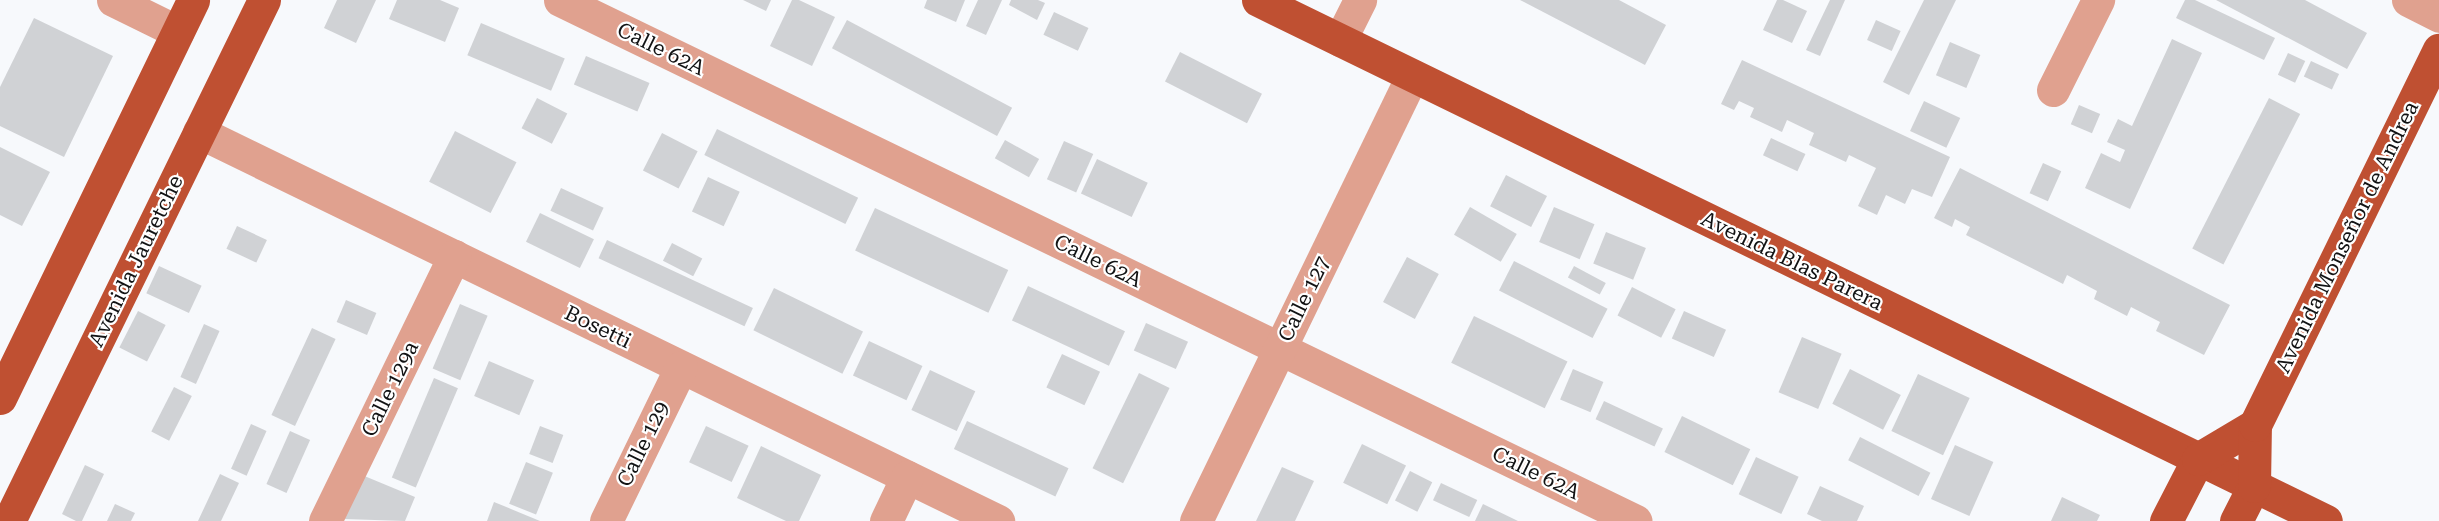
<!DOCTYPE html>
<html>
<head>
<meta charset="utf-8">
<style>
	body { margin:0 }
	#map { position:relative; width:2439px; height:521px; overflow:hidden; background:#f7f9fc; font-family:"Roboto Serif",serif }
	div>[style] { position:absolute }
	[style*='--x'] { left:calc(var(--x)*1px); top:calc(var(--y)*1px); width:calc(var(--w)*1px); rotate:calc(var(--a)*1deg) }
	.building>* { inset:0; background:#d0d2d5; transform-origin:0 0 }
	.minor>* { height:33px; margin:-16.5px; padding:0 16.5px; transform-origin:16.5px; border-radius:16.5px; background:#e0a18f }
	.major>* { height:33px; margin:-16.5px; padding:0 16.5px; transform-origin:16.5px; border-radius:16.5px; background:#bf5032 }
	span { translate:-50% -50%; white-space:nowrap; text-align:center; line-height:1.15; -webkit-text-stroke:4.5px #fff; paint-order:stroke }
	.street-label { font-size:21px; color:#121314 }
</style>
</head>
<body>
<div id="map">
	<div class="building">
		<div style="clip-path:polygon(337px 0,376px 0,356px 43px,324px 28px)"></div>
		<div style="clip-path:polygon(397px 0,440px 0,459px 8px,445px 42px,389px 19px)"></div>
		<div style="clip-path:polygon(743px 0,771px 0,766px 11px)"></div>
		<div style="clip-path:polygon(792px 0,799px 0,835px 17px,812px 66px,770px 46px)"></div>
		<div style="clip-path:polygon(927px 0,965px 0,956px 22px,924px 8px)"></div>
		<div style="clip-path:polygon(978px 0,1002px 0,986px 35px,966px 26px)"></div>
		<div style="clip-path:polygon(1011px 0,1038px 0,1045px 3px,1037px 20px,1009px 5px)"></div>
		<div style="clip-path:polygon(1520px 0,1619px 0,1666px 25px,1645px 65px)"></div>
		<div style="clip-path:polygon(1777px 0,1783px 0,1807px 11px,1792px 43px,1763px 30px)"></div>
		<div style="clip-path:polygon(1830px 0,1845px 0,1820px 56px,1806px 50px)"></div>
		<div style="clip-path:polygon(1924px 0,1956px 0,1909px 95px,1883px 82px)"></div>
		<div style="clip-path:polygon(2185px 0,2195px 0,2275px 38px,2264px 60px,2176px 18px)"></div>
		<div style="clip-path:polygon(2216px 0,2305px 0,2367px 33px,2347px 69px)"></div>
		<div style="left:1054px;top:12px;width:38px;height:25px;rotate:25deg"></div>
		<div style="clip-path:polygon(34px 18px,113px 56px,64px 157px,0 126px,0 87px)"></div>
		<div style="left:847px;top:20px;width:187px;height:32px;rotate:28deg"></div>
		<div style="left:1876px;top:20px;width:27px;height:22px;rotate:24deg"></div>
		<div style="left:481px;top:23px;width:91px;height:35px;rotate:23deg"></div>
		<div style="clip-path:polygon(2172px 39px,2202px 53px,2130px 209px,2085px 188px,2101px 153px,2120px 162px,2125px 150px,2107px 142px,2118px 119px,2132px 126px)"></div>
		<div style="left:1950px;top:42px;width:33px;height:36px;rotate:23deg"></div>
		<div style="left:1180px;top:52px;width:92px;height:33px;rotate:27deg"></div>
		<div style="left:2288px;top:53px;width:19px;height:24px;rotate:25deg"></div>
		<div style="left:586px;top:56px;width:69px;height:31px;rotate:23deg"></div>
		<div style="clip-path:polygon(1742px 60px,1950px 157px,1932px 197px,1912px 189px,1905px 204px,1886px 195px,1877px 215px,1858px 206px,1876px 168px,1849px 155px,1846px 162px,1809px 145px,1814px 133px,1787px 120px,1782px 132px,1750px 117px,1754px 108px,1739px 101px,1734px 110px,1721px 104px)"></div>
		<div style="left:2311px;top:61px;width:31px;height:17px;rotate:25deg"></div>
		<div style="left:537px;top:98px;width:34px;height:34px;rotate:27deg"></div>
		<div style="left:2269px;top:98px;width:35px;height:169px;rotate:27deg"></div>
		<div style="left:1924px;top:101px;width:40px;height:33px;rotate:25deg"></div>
		<div style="left:2079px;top:105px;width:23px;height:21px;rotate:23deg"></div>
		<div style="left:717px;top:129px;width:157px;height:29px;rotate:26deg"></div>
		<div style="left:455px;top:131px;width:69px;height:57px;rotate:27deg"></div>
		<div style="left:662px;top:133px;width:40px;height:42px;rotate:27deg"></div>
		<div style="left:1771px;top:138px;width:38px;height:19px;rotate:25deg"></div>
		<div style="left:1005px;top:140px;width:39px;height:21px;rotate:29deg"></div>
		<div style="left:1064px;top:141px;width:32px;height:42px;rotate:24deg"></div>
		<div style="clip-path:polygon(0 147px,50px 172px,22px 226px,0 215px)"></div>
		<div style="left:1097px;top:159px;width:56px;height:38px;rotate:25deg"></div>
		<div style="left:2043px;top:163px;width:20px;height:33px;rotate:24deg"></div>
		<div style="clip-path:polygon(1960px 168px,2230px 305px,2204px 355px,2156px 331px,2160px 322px,2131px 307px,2127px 316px,2094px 299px,2097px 291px,2067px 275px,2063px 284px,1966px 235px,1970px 227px,1955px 219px,1952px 227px,1934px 218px)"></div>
		<div style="left:1506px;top:175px;width:46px;height:35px;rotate:27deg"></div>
		<div style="left:708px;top:177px;width:35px;height:38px;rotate:25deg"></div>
		<div style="left:561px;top:188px;width:47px;height:25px;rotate:25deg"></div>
		<div style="left:1470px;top:207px;width:54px;height:32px;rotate:30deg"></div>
		<div style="left:1554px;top:207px;width:44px;height:38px;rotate:23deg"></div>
		<div style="left:875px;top:208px;width:147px;height:47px;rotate:25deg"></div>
		<div style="left:540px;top:213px;width:60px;height:32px;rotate:26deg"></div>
		<div style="left:237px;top:226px;width:33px;height:25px;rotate:25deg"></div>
		<div style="left:1606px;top:232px;width:43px;height:34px;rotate:22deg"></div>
		<div style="left:607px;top:240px;width:161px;height:20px;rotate:25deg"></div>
		<div style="left:672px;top:243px;width:34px;height:20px;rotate:27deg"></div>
		<div style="left:1407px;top:257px;width:36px;height:51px;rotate:28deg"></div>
		<div style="left:1514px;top:261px;width:105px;height:33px;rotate:27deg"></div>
		<div style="left:159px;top:266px;width:47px;height:30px;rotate:25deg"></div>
		<div style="left:1574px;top:266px;width:36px;height:13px;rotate:28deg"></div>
		<div style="left:1028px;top:286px;width:107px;height:38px;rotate:25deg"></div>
		<div style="left:1632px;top:287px;width:49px;height:32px;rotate:27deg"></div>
		<div style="left:774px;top:288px;width:99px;height:47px;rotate:26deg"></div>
		<div style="left:346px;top:300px;width:33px;height:24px;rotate:23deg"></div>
		<div style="left:460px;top:304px;width:30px;height:70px;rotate:23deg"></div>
		<div style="left:138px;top:311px;width:31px;height:41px;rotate:27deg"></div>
		<div style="left:1684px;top:311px;width:46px;height:30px;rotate:24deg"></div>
		<div style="left:1474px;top:316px;width:104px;height:52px;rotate:26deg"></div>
		<div style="left:1146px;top:323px;width:46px;height:30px;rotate:24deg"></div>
		<div style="left:204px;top:324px;width:17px;height:58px;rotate:24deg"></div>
		<div style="left:312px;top:328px;width:26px;height:96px;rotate:25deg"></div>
		<div style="left:1802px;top:337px;width:43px;height:60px;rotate:23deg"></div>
		<div style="left:869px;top:341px;width:59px;height:38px;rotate:25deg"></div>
		<div style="left:1062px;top:354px;width:42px;height:37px;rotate:25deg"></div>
		<div style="left:489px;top:361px;width:49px;height:38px;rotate:23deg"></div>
		<div style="left:1573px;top:369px;width:33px;height:33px;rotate:23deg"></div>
		<div style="left:1850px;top:369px;width:57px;height:39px;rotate:27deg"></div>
		<div style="left:930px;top:370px;width:50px;height:44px;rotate:25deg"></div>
		<div style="left:1139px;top:373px;width:34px;height:106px;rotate:26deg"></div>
		<div style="left:1918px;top:374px;width:57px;height:63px;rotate:25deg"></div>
		<div style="left:434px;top:378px;width:26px;height:108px;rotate:23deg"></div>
		<div style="left:174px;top:387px;width:20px;height:50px;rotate:27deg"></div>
		<div style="left:1604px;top:401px;width:65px;height:20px;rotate:25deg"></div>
		<div style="left:1682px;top:416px;width:76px;height:40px;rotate:26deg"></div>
		<div style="left:967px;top:421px;width:112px;height:31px;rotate:25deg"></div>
		<div style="left:251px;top:424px;width:17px;height:49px;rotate:24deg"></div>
		<div style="left:540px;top:426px;width:25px;height:30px;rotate:21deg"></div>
		<div style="left:706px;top:426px;width:47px;height:40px;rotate:25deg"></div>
		<div style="left:290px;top:431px;width:22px;height:58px;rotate:24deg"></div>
		<div style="left:1860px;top:437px;width:79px;height:26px;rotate:27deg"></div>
		<div style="left:1362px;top:444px;width:49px;height:43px;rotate:26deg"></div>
		<div style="left:1955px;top:445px;width:42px;height:59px;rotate:24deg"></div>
		<div style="clip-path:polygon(761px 446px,821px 475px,799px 521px,786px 521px,737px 498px)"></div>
		<div style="left:1756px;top:457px;width:47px;height:41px;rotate:25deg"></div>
		<div style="left:526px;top:462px;width:29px;height:45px;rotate:22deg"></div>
		<div style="clip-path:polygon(85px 465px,104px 474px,82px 521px,76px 521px,62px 514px)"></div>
		<div style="clip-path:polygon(1282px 467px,1314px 481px,1295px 521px,1256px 521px)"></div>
		<div style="left:1410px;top:471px;width:25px;height:33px;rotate:27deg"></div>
		<div style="clip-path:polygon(220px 474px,239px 483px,221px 521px,198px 521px)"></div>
		<div style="clip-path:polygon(362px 475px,415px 497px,405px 521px,344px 519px)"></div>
		<div style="left:1441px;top:483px;width:40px;height:19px;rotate:25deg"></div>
		<div style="clip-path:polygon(1820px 486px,1864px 506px,1857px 521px,1822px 521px,1807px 514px)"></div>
		<div style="clip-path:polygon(2062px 497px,2100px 515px,2097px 521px,2051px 521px)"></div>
		<div style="clip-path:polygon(494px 502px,540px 521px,487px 521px)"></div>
		<div style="clip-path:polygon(115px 504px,135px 513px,131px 521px,107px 521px)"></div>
		<div style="clip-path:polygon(1483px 504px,1518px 521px,1475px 521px)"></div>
	</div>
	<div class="minor">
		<div style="--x:113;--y:0;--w:72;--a:26.2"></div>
		<div style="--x:560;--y:0;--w:1195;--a:25.84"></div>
		<div style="--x:2408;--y:0;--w:35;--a:27"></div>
		<div style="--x:1340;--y:40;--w:45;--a:-63.4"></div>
		<div style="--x:2053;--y:90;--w:101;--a:-63.4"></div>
		<div style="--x:199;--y:132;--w:889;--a:25.96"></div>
		<div style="--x:325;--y:521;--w:295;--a:-64"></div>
		<div style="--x:606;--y:521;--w:171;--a:-64"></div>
		<div style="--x:886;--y:521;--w:49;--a:-64.5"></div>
		<div style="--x:1196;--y:521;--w:495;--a:-64.1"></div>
	</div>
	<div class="major">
		<div style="--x:1258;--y:0;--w:1188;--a:26"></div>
		<div style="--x:0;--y:398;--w:442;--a:-64.1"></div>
		<div style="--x:9;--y:521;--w:580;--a:-63.92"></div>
		<div style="--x:2166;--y:521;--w:70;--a:-62.7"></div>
		<div style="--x:2198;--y:459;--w:66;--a:-30.8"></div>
		<div style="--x:2236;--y:521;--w:39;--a:-63"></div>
		<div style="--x:2254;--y:486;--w:61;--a:-89.1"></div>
		<div style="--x:2255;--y:425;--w:418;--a:-63.9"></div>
	</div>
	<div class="street-label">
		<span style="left:661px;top:49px;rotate:26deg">Calle 62A</span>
		<span style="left:2347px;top:237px;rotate:-64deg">Avenida Monseñor de Andrea</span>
		<span style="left:136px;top:261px;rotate:-64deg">Avenida Jauretche</span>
		<span style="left:1098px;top:261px;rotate:26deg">Calle 62A</span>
		<span style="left:1792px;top:261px;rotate:26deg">Avenida Blas Parera</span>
		<span style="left:1304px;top:299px;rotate:-64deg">Calle 127</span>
		<span style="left:598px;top:327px;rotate:26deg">Bosetti</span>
		<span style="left:390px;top:389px;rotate:-64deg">Calle 129a</span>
		<span style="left:643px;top:444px;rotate:-64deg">Calle 129</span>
		<span style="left:1536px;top:473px;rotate:26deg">Calle 62A</span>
	</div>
</div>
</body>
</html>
